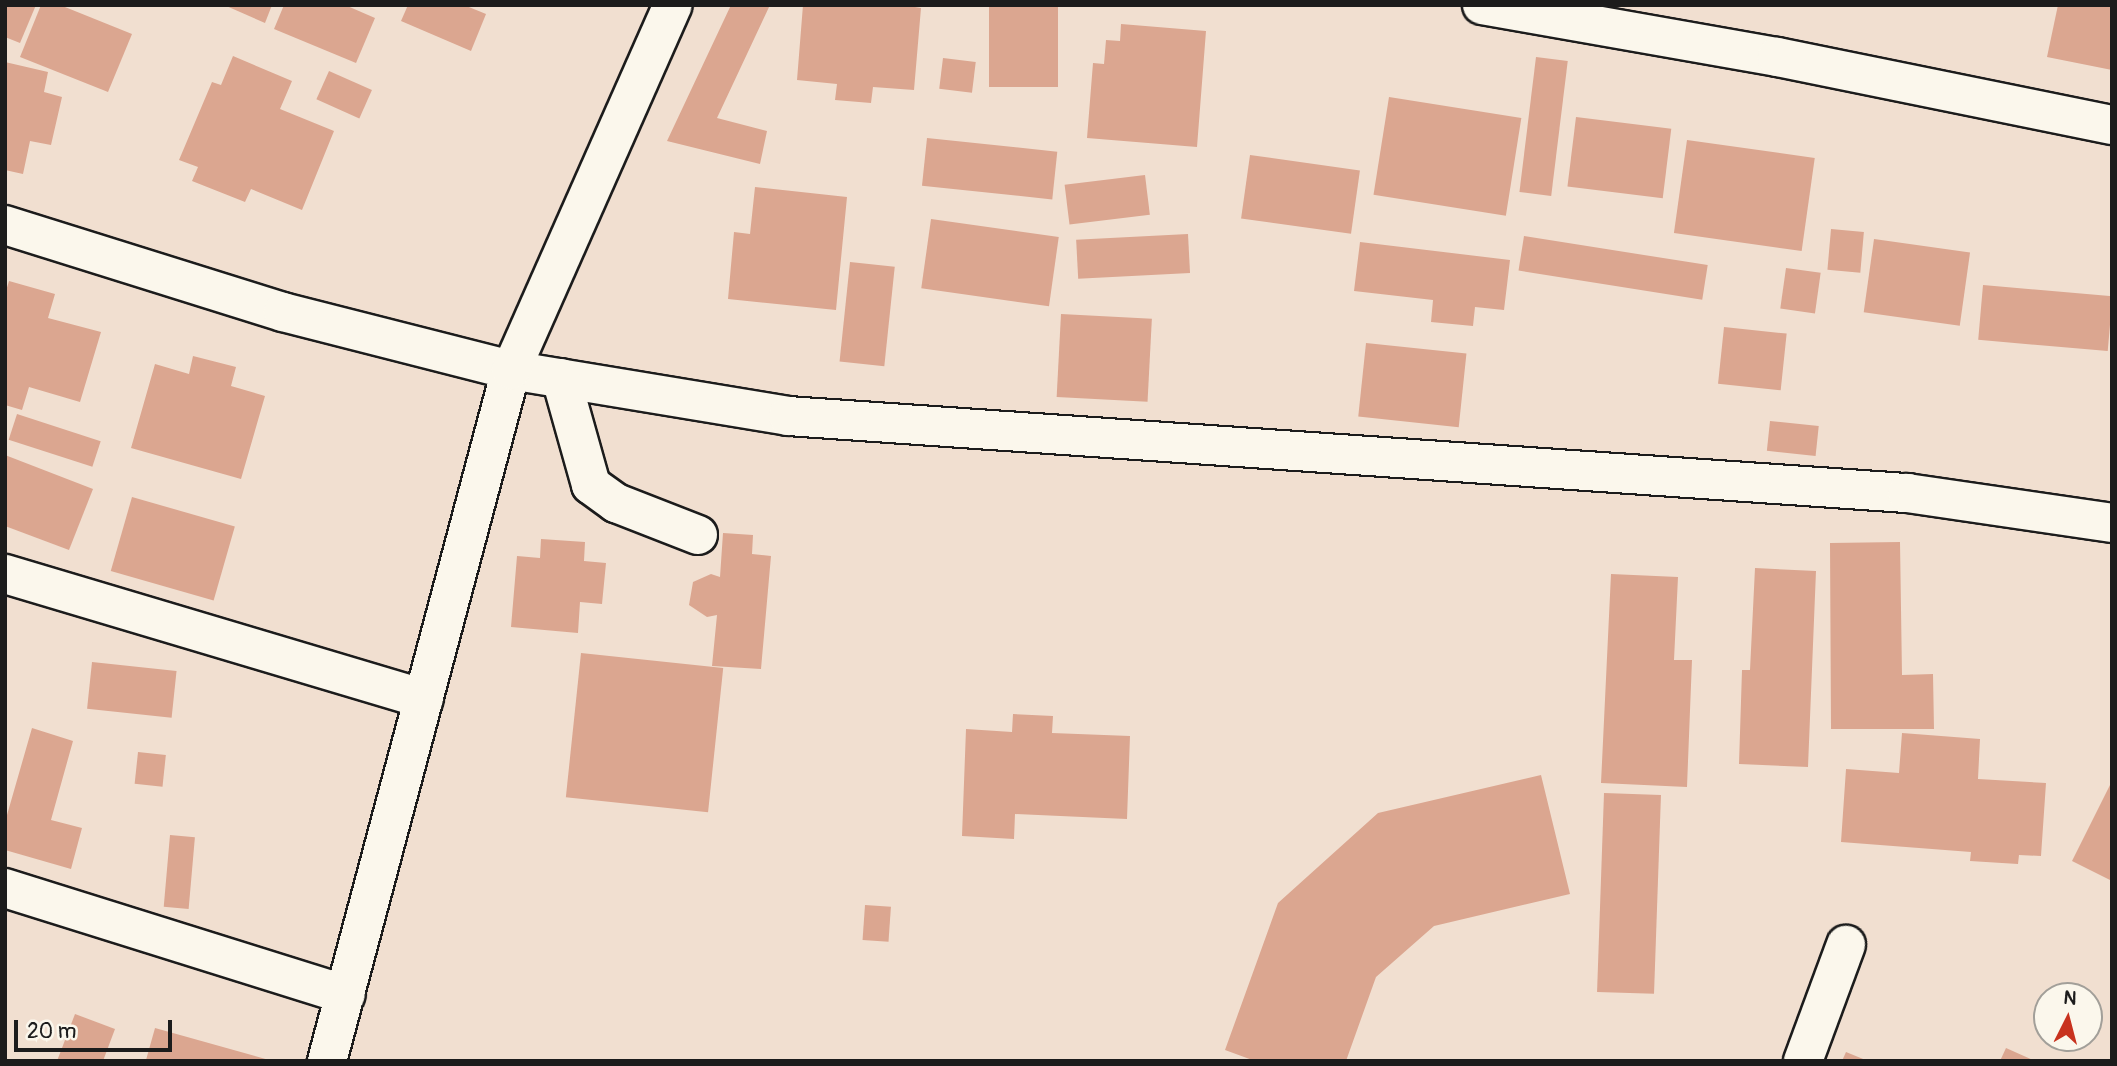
<!DOCTYPE html>
<html>
<head>
<meta charset="utf-8">
<style>
	body { margin:0 }
	#map { position:relative; width:2117px; height:1066px; overflow:hidden; background:#f1dfd0; font-family:Pangolin,sans-serif }
	div>[style] { position:absolute }
	[style*='--x'] { left:calc(var(--x)*1px); top:calc(var(--y)*1px); width:calc(var(--w)*1px); rotate:calc(var(--a)*1deg) }
	.building>* { inset:0; background:#dba690; transform-origin:0 0 }
	.roads { filter:drop-shadow(2px 0 #1c1c1c) drop-shadow(-2px 0 #1c1c1c) drop-shadow(0 2px #1c1c1c) drop-shadow(0 -2px #1c1c1c) }
	.minor>* { height:38px; margin:-19px; padding:0 19px; transform-origin:19px; border-radius:19px; background:#fbf7ec }
	span { translate:-50% -50%; white-space:nowrap; text-align:center; line-height:1.15; -webkit-text-stroke:6px #fbf7ec; paint-order:stroke }
	.frame { position:absolute; inset:0; border:7px solid #1c1c1c; pointer-events:none }
	.north { position:absolute; left:2033px; top:982px; width:70px; height:70px; box-sizing:border-box; background:#fbf7ec; border:2px solid #a29f99; border-radius:50%; rotate:6deg; font-size:19px; font-weight:700; line-height:28px; text-align:center; color:#1c1c1c }
	.north::after { content:''; display:block; margin:auto; width:24px; height:32px; background:#c8321e; clip-path:polygon(50% 0,100% 100%,50% 72%,0 100%) }
	.scale { position:absolute; left:14px; top:1020px; width:158px; height:32px; box-sizing:border-box; border:4px solid #1c1c1c; border-top:0; padding-left:9px; font-size:21px; line-height:24px; white-space:nowrap; color:#1c1c1c; -webkit-text-stroke:5px #fbf7ec; paint-order:stroke }
</style>
</head>
<body>
<div id="map">
	<div class="building">
		<div style="clip-path:polygon(5px 5px,36px 5px,20px 43px,5px 37px)"></div>
		<div style="clip-path:polygon(41px 5px,60px 5px,132px 34px,108px 92px,20px 57px)"></div>
		<div style="clip-path:polygon(224px 5px,272px 5px,265px 23px)"></div>
		<div style="clip-path:polygon(284px 5px,345px 5px,375px 18px,356px 63px,274px 29px)"></div>
		<div style="clip-path:polygon(408px 5px,464px 5px,486px 14px,471px 51px,401px 21px)"></div>
		<div style="clip-path:polygon(731px 5px,770px 5px,717px 118px,767px 131px,760px 164px,667px 141px)"></div>
		<div style="clip-path:polygon(803px 5px,903px 5px,921px 8px,914px 90px,873px 87px,871px 103px,835px 100px,837px 84px,797px 80px)"></div>
		<div style="left:989px;top:5px;width:69px;height:82px"></div>
		<div style="clip-path:polygon(2058px 5px,2112px 5px,2112px 70px,2047px 57px)"></div>
		<div style="clip-path:polygon(1121px 24px,1206px 31px,1197px 147px,1087px 138px,1093px 63px,1104px 64px,1106px 40px,1120px 41px)"></div>
		<div style="clip-path:polygon(233px 56px,292px 81px,280px 109px,334px 131px,302px 210px,251px 189px,245px 202px,192px 181px,198px 167px,179px 160px,212px 82px,221px 85px)"></div>
		<div style="left:1536px;top:57px;width:32px;height:136px;rotate:7deg"></div>
		<div style="left:943px;top:58px;width:33px;height:31px;rotate:7deg"></div>
		<div style="clip-path:polygon(5px 62px,48px 72px,44px 92px,62px 97px,51px 145px,30px 141px,23px 174px,5px 170px)"></div>
		<div style="left:329px;top:71px;width:47px;height:31px;rotate:24deg"></div>
		<div style="left:1389px;top:97px;width:134px;height:99px;rotate:9deg"></div>
		<div style="left:1576px;top:117px;width:96px;height:70px;rotate:7deg"></div>
		<div style="left:927px;top:138px;width:131px;height:48px;rotate:6deg"></div>
		<div style="left:1687px;top:140px;width:129px;height:94px;rotate:8deg"></div>
		<div style="left:1250px;top:155px;width:111px;height:64px;rotate:8deg"></div>
		<div style="left:1145px;top:175px;width:40px;height:81px;rotate:83deg"></div>
		<div style="clip-path:polygon(755px 187px,847px 197px,836px 310px,728px 299px,734px 232px,750px 234px)"></div>
		<div style="left:931px;top:219px;width:129px;height:70px;rotate:8deg"></div>
		<div style="left:1831px;top:229px;width:33px;height:41px;rotate:5deg"></div>
		<div style="left:1188px;top:234px;width:39px;height:112px;rotate:87deg"></div>
		<div style="left:1524px;top:236px;width:186px;height:35px;rotate:9deg"></div>
		<div style="left:1874px;top:239px;width:97px;height:74px;rotate:8deg"></div>
		<div style="clip-path:polygon(1360px 242px,1510px 260px,1504px 310px,1475px 307px,1473px 326px,1431px 322px,1433px 300px,1354px 291px)"></div>
		<div style="left:850px;top:262px;width:45px;height:100px;rotate:6deg"></div>
		<div style="left:1786px;top:268px;width:35px;height:41px;rotate:8deg"></div>
		<div style="clip-path:polygon(9px 281px,55px 294px,48px 318px,101px 332px,80px 402px,29px 387px,22px 410px,5px 405px,5px 294px)"></div>
		<div style="left:1983px;top:285px;width:130px;height:55px;rotate:5deg"></div>
		<div style="left:1061px;top:314px;width:91px;height:83px;rotate:3deg"></div>
		<div style="left:1724px;top:327px;width:63px;height:57px;rotate:6deg"></div>
		<div style="left:1366px;top:343px;width:101px;height:74px;rotate:6deg"></div>
		<div style="clip-path:polygon(193px 356px,236px 367px,231px 386px,265px 396px,241px 479px,131px 448px,155px 364px,189px 374px)"></div>
		<div style="left:17px;top:414px;width:88px;height:27px;rotate:18deg"></div>
		<div style="left:1770px;top:421px;width:49px;height:30px;rotate:6deg"></div>
		<div style="clip-path:polygon(5px 455px,93px 489px,69px 550px,5px 526px)"></div>
		<div style="left:132px;top:497px;width:107px;height:77px;rotate:16deg"></div>
		<div style="clip-path:polygon(723px 533px,753px 535px,752px 554px,771px 556px,761px 669px,712px 666px,717px 615px,707px 617px,689px 605px,693px 582px,711px 574px,720px 577px)"></div>
		<div style="clip-path:polygon(541px 539px,585px 542px,584px 561px,606px 563px,602px 604px,580px 602px,578px 633px,511px 627px,517px 556px,540px 558px)"></div>
		<div style="clip-path:polygon(1900px 542px,1902px 675px,1933px 674px,1934px 729px,1831px 729px,1830px 543px)"></div>
		<div style="clip-path:polygon(1755px 568px,1816px 571px,1808px 767px,1739px 764px,1742px 670px,1750px 670px)"></div>
		<div style="clip-path:polygon(1611px 574px,1678px 577px,1674px 660px,1692px 660px,1687px 787px,1601px 783px)"></div>
		<div style="left:581px;top:653px;width:143px;height:145px;rotate:6deg"></div>
		<div style="left:92px;top:662px;width:85px;height:47px;rotate:6deg"></div>
		<div style="clip-path:polygon(1013px 714px,1053px 716px,1052px 733px,1130px 736px,1127px 819px,1015px 814px,1014px 839px,962px 836px,966px 729px,1012px 732px)"></div>
		<div style="clip-path:polygon(32px 728px,73px 741px,51px 820px,82px 828px,71px 869px,5px 850px,5px 822px)"></div>
		<div style="clip-path:polygon(1902px 733px,1980px 739px,1978px 779px,2046px 783px,2041px 856px,2019px 855px,2018px 864px,1970px 861px,1971px 852px,1841px 842px,1846px 769px,1899px 773px)"></div>
		<div style="left:138px;top:752px;width:28px;height:32px;rotate:6deg"></div>
		<div style="clip-path:polygon(1541px 775px,1570px 894px,1434px 926px,1376px 977px,1346px 1061px,1255px 1061px,1225px 1050px,1278px 903px,1378px 813px)"></div>
		<div style="clip-path:polygon(2112px 781px,2112px 881px,2072px 861px)"></div>
		<div style="left:1604px;top:793px;width:57px;height:199px;rotate:2deg"></div>
		<div style="left:170px;top:835px;width:25px;height:72px;rotate:5deg"></div>
		<div style="left:865px;top:905px;width:26px;height:35px;rotate:4deg"></div>
		<div style="clip-path:polygon(75px 1014px,115px 1029px,103px 1061px,57px 1061px)"></div>
		<div style="clip-path:polygon(155px 1028px,269px 1060px,269px 1061px,149px 1061px,146px 1060px)"></div>
		<div style="clip-path:polygon(2006px 1048px,2035px 1061px,2000px 1061px)"></div>
		<div style="clip-path:polygon(1846px 1052px,1868px 1061px,1842px 1061px)"></div>
	</div>
	<div class="roads">
		<div class="minor">
			<div style="--x:1482;--y:5;--w:300;--a:10"></div>
			<div style="--x:1777;--y:57;--w:342;--a:11.5"></div>
			<div style="--x:5;--y:225;--w:291;--a:17.4"></div>
			<div style="--x:283;--y:312;--w:235;--a:14.3"></div>
			<div style="--x:511;--y:370;--w:281;--a:9.4"></div>
			<div style="--x:788;--y:416;--w:1122;--a:3.94"></div>
			<div style="--x:1907;--y:493;--w:207;--a:8.3"></div>
			<div style="--x:561;--y:378;--w:111;--a:74.3"></div>
			<div style="--x:591;--y:485;--w:31;--a:36"></div>
			<div style="--x:616;--y:503;--w:88;--a:21.3"></div>
			<div style="--x:5;--y:574;--w:437;--a:16.6"></div>
			<div style="--x:5;--y:888;--w:357;--a:17.4"></div>
			<div style="--x:327;--y:1061;--w:715;--a:-75.09"></div>
			<div style="--x:511;--y:370;--w:399;--a:-66.1"></div>
			<div style="--x:1803;--y:1061;--w:124;--a:-69.7"></div>
		</div>
	</div>
	<div class="frame"></div>
	<div class="north">N</div>
	<div class="scale">20 m</div>
</div>
</body>
</html>
